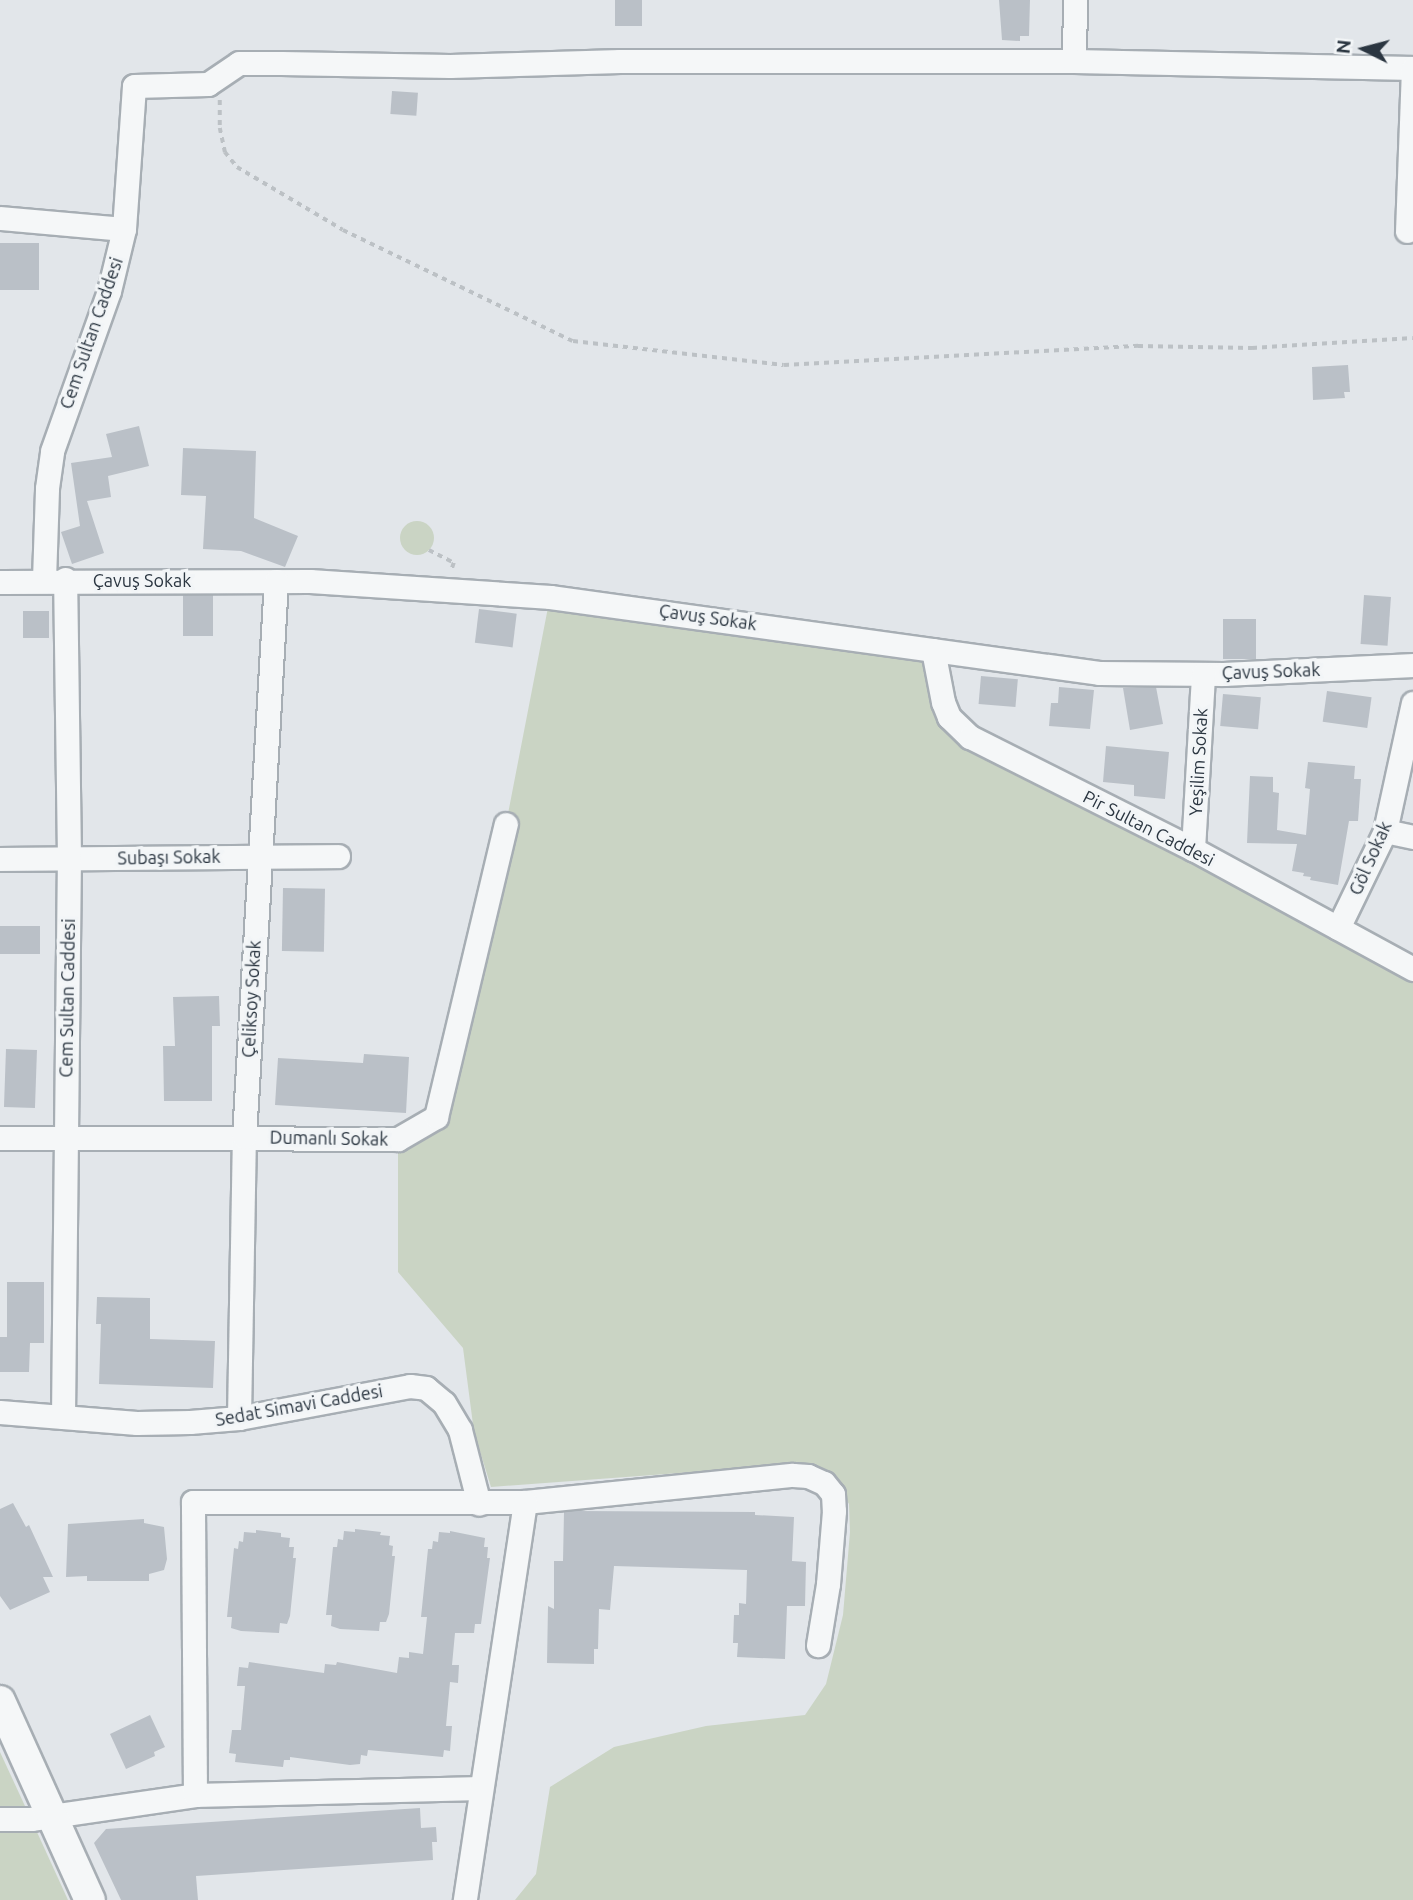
<!DOCTYPE html>
<html>
<head>
<meta charset="utf-8">
<style>
	body { margin:0 }
	#map { position:relative; width:1413px; height:1900px; overflow:hidden; background:#e2e6ea; font-family:Ubuntu,sans-serif }
	div>[style] { position:absolute }
	[style*='--x'] { left:calc(var(--x)*1px); top:calc(var(--y)*1px); width:calc(var(--w)*1px); rotate:calc(var(--a)*1deg) }
	.green>* { inset:0; background:#cad4c4 }
	.round { border-radius:50% }
	.building>* { inset:0; background:#bac0c7; transform-origin:0 0 }
	.path>* { height:3.5px; margin-top:-1.75px; transform-origin:0; background:repeating-linear-gradient(90deg,#bcc1c5 0 5px,transparent 0 10px) }
	.roads { filter:drop-shadow(2px 0 #a7aeb4) drop-shadow(-2px 0 #a7aeb4) drop-shadow(0 2px #a7aeb4) drop-shadow(0 -2px #a7aeb4) }
	.minor>* { height:23px; margin:-11.5px; padding:0 11.5px; transform-origin:11.5px; border-radius:11.5px; background:#f5f7f8 }
	.tertiary>* { height:30px; margin:-15px; padding:0 15px; transform-origin:15px; border-radius:15px; background:#f5f7f8 }
	span { translate:-50% -50%; white-space:nowrap; text-align:center; line-height:1.15; -webkit-text-stroke:6px #f2f5f7; paint-order:stroke }
	.street-label { font-size:18px; color:#2b3641 }
	.north { position:absolute; left:1329px; top:14px; width:70px; height:70px; -webkit-text-stroke:5px #f2f5f7; paint-order:stroke; rotate:276deg; font-size:19px; font-weight:700; line-height:28px; text-align:center; color:#2b3641 }
	.north::after { content:''; display:block; margin:auto; width:24px; height:32px; background:#2b3641; clip-path:polygon(50% 0,100% 100%,50% 72%,0 100%) }
</style>
</head>
<body>
<div id="map">
	<div class="green">
		<div class="round" style="left:400px;top:521px;width:34px;height:34px"></div>
		<div style="clip-path:polygon(550px 597px,933px 650px,949px 717px,1413px 969px,1413px 1900px,515px 1900px,536px 1874px,550px 1787px,614px 1747px,706px 1726px,805px 1715px,826px 1684px,843px 1615px,850px 1532px,849px 1504px,836px 1484px,775px 1466px,491px 1487px,474px 1432px,463px 1348px,398px 1272px,398px 1139px,436px 1116px,506px 824px)"></div>
		<div style="clip-path:polygon(0 1752px,31px 1819px,68px 1900px,0 1900px)"></div>
	</div>
	<div class="building">
		<div style="left:615px;top:0;width:27px;height:26px"></div>
		<div style="clip-path:polygon(999px 0,1030px 0,1029px 36px,1020px 36px,1020px 41px,1002px 40px)"></div>
		<div style="left:392px;top:91px;width:26px;height:23px;rotate:4deg"></div>
		<div style="left:39px;top:243px;width:47px;height:39px;rotate:90deg"></div>
		<div style="clip-path:polygon(1348px 365px,1350px 392px,1344px 392px,1345px 398px,1313px 400px,1312px 367px)"></div>
		<div style="clip-path:polygon(139px 426px,149px 466px,108px 476px,111px 497px,87px 501px,104px 553px,72px 564px,61px 532px,80px 526px,71px 463px,112px 457px,106px 434px)"></div>
		<div style="clip-path:polygon(183px 448px,256px 451px,254px 518px,298px 536px,285px 567px,241px 551px,203px 549px,206px 496px,181px 495px)"></div>
		<div style="left:183px;top:595px;width:30px;height:41px"></div>
		<div style="left:1364px;top:595px;width:27px;height:49px;rotate:4deg"></div>
		<div style="left:479px;top:609px;width:38px;height:34px;rotate:7deg"></div>
		<div style="left:23px;top:611px;width:26px;height:27px"></div>
		<div style="left:1223px;top:619px;width:33px;height:40px"></div>
		<div style="left:981px;top:676px;width:37px;height:28px;rotate:5deg"></div>
		<div style="clip-path:polygon(1059px 687px,1094px 690px,1090px 729px,1049px 726px,1051px 703px,1058px 703px)"></div>
		<div style="clip-path:polygon(1156px 687px,1163px 724px,1130px 730px,1123px 688px)"></div>
		<div style="left:1327px;top:691px;width:45px;height:31px;rotate:8deg"></div>
		<div style="left:1223px;top:694px;width:38px;height:32px;rotate:5deg"></div>
		<div style="clip-path:polygon(1106px 746px,1169px 752px,1165px 799px,1134px 796px,1134px 785px,1103px 782px)"></div>
		<div style="clip-path:polygon(1308px 762px,1355px 766px,1354px 779px,1361px 779px,1358px 821px,1349px 821px,1338px 885px,1310px 880px,1311px 877px,1303px 876px,1304px 873px,1292px 871px,1297px 844px,1247px 843px,1250px 776px,1273px 777px,1273px 792px,1279px 793px,1277px 830px,1306px 835px,1310px 789px,1305px 788px)"></div>
		<div style="left:283px;top:888px;width:42px;height:63px;rotate:1deg"></div>
		<div style="left:40px;top:926px;width:28px;height:40px;rotate:90deg"></div>
		<div style="clip-path:polygon(219px 996px,220px 1026px,212px 1026px,212px 1101px,164px 1101px,163px 1046px,175px 1046px,173px 997px)"></div>
		<div style="left:6px;top:1049px;width:31px;height:58px;rotate:2deg"></div>
		<div style="clip-path:polygon(364px 1054px,409px 1057px,406px 1113px,275px 1105px,278px 1058px,363px 1063px)"></div>
		<div style="clip-path:polygon(7px 1282px,44px 1282px,44px 1343px,30px 1343px,29px 1372px,0 1372px,0 1337px,7px 1337px)"></div>
		<div style="clip-path:polygon(97px 1297px,150px 1298px,150px 1339px,215px 1341px,213px 1388px,99px 1384px,101px 1324px,96px 1324px)"></div>
		<div style="clip-path:polygon(13px 1503px,26px 1527px,29px 1525px,53px 1577px,43px 1577px,50px 1592px,10px 1610px,0 1596px,0 1509px)"></div>
		<div style="clip-path:polygon(576px 1511px,755px 1512px,755px 1515px,794px 1517px,792px 1561px,806px 1562px,805px 1606px,787px 1606px,785px 1659px,737px 1657px,738px 1643px,733px 1643px,734px 1615px,739px 1615px,739px 1603px,746px 1604px,747px 1570px,614px 1566px,610px 1610px,599px 1609px,598px 1649px,594px 1649px,594px 1664px,547px 1663px,548px 1606px,554px 1609px,554px 1561px,563px 1561px,564px 1512px)"></div>
		<div style="clip-path:polygon(144px 1519px,144px 1523px,164px 1527px,167px 1559px,164px 1570px,149px 1574px,149px 1581px,87px 1581px,87px 1576px,66px 1577px,68px 1524px)"></div>
		<div style="clip-path:polygon(355px 1529px,381px 1532px,380px 1535px,390px 1536px,389px 1545px,393px 1546px,392px 1556px,395px 1556px,389px 1614px,386px 1622px,380px 1622px,379px 1631px,340px 1629px,331px 1626px,332px 1615px,326px 1615px,333px 1547px,337px 1547px,338px 1539px,343px 1540px,344px 1531px,355px 1532px)"></div>
		<div style="clip-path:polygon(256px 1530px,281px 1533px,281px 1537px,290px 1538px,289px 1547px,294px 1547px,293px 1558px,296px 1558px,290px 1616px,287px 1624px,280px 1623px,279px 1633px,241px 1631px,231px 1628px,232px 1617px,227px 1617px,234px 1548px,238px 1549px,239px 1541px,243px 1542px,244px 1532px,256px 1533px)"></div>
		<div style="clip-path:polygon(450px 1531px,485px 1538px,484px 1547px,488px 1547px,487px 1558px,490px 1558px,481px 1624px,475px 1624px,474px 1633px,455px 1633px,452px 1665px,459px 1665px,458px 1683px,450px 1682px,446px 1726px,452px 1726px,450px 1751px,444px 1750px,443px 1757px,368px 1750px,367px 1756px,361px 1755px,360px 1764px,350px 1765px,290px 1757px,290px 1760px,284px 1760px,283px 1767px,235px 1762px,236px 1754px,229px 1753px,232px 1730px,241px 1730px,245px 1686px,237px 1686px,239px 1667px,248px 1668px,249px 1662px,324px 1673px,325px 1664px,336px 1665px,337px 1662px,397px 1673px,399px 1657px,409px 1658px,409px 1652px,423px 1654px,427px 1617px,421px 1617px,428px 1549px,432px 1549px,433px 1541px,438px 1542px,439px 1532px,450px 1533px)"></div>
		<div style="clip-path:polygon(150px 1715px,165px 1747px,154px 1752px,155px 1756px,126px 1769px,110px 1734px)"></div>
		<div style="clip-path:polygon(420px 1808px,421px 1828px,436px 1827px,437px 1842px,432px 1842px,433px 1860px,196px 1876px,198px 1900px,121px 1900px,94px 1843px,106px 1829px)"></div>
	</div>
	<div class="path">
		<div style="--x:220;--y:100;--w:28;--a:90"></div>
		<div style="--x:220;--y:128;--w:25;--a:78"></div>
		<div style="--x:225;--y:152;--w:19;--a:51"></div>
		<div style="--x:237;--y:167;--w:123;--a:30.7"></div>
		<div style="--x:343;--y:230;--w:255;--a:25.8"></div>
		<div style="--x:573;--y:341;--w:212;--a:6.5"></div>
		<div style="--x:784;--y:365;--w:355;--a:-3.1"></div>
		<div style="--x:1138;--y:346;--w:114;--a:1"></div>
		<div style="--x:1252;--y:348;--w:161;--a:-3.6"></div>
		<div style="--x:429;--y:550;--w:28;--a:27"></div>
		<div style="--x:454;--y:563;--w:9;--a:108"></div>
	</div>
	<div class="roads">
		<div class="minor">
			<div style="--x:1074;--y:61;--w:61;--a:-89.1"></div>
			<div style="--x:0;--y:218;--w:124;--a:5.1"></div>
			<div style="--x:44;--y:580;--w:92;--a:-88.1"></div>
			<div style="--x:47;--y:488;--w:37;--a:-82"></div>
			<div style="--x:52;--y:451;--w:170;--a:-70.4"></div>
			<div style="--x:109;--y:291;--w:64;--a:-76.4"></div>
			<div style="--x:124;--y:229;--w:143;--a:-86"></div>
			<div style="--x:134;--y:86;--w:74;--a:-1.5"></div>
			<div style="--x:208;--y:84;--w:37;--a:-34"></div>
			<div style="--x:239;--y:63;--w:42;--a:0"></div>
			<div style="--x:281;--y:63;--w:169;--a:1"></div>
			<div style="--x:450;--y:66;--w:170;--a:-1.7"></div>
			<div style="--x:620;--y:61;--w:454;--a:0"></div>
			<div style="--x:1074;--y:61;--w:339;--a:1.2"></div>
			<div style="--x:1413;--y:68;--w:163;--a:92.1"></div>
			<div style="--x:0;--y:582;--w:310;--a:-0.2"></div>
			<div style="--x:310;--y:581;--w:241;--a:3.8"></div>
			<div style="--x:550;--y:597;--w:554;--a:7.88"></div>
			<div style="--x:1099;--y:673;--w:125;--a:0.5"></div>
			<div style="--x:1224;--y:674;--w:189;--a:-2.7"></div>
			<div style="--x:933;--y:650;--w:53;--a:79.1"></div>
			<div style="--x:943;--y:702;--w:16;--a:68"></div>
			<div style="--x:949;--y:717;--w:29;--a:44"></div>
			<div style="--x:970;--y:737;--w:250;--a:26.7"></div>
			<div style="--x:1193;--y:849;--w:251;--a:28.6"></div>
			<div style="--x:1385;--y:831;--w:29;--a:12"></div>
			<div style="--x:1193;--y:849;--w:175;--a:-86.7"></div>
			<div style="--x:0;--y:859;--w:338;--a:-0.5"></div>
			<div style="--x:1338;--y:928;--w:108;--a:-64.1"></div>
			<div style="--x:1385;--y:831;--w:131;--a:-77.7"></div>
			<div style="--x:0;--y:1138;--w:398;--a:0.1"></div>
			<div style="--x:398;--y:1139;--w:44;--a:-30.1"></div>
			<div style="--x:436;--y:1117;--w:301;--a:-76.6"></div>
			<div style="--x:0;--y:1412;--w:137;--a:4.6"></div>
			<div style="--x:137;--y:1423;--w:53;--a:-1.1"></div>
			<div style="--x:190;--y:1422;--w:49;--a:-4.7"></div>
			<div style="--x:239;--y:1418;--w:174;--a:-10.6"></div>
			<div style="--x:410;--y:1386;--w:16;--a:7"></div>
			<div style="--x:426;--y:1388;--w:23;--a:40"></div>
			<div style="--x:444;--y:1403;--w:31;--a:59"></div>
			<div style="--x:460;--y:1430;--w:76;--a:75.6"></div>
			<div style="--x:63;--y:1417;--w:559;--a:-89.39"></div>
			<div style="--x:69;--y:858;--w:279;--a:-90.8"></div>
			<div style="--x:239;--y:1418;--w:281;--a:-89"></div>
			<div style="--x:244;--y:1137;--w:557;--a:-86.71"></div>
			<div style="--x:525;--y:1502;--w:269;--a:-5.8"></div>
			<div style="--x:793;--y:1475;--w:15;--a:4"></div>
			<div style="--x:808;--y:1476;--w:17;--a:24"></div>
			<div style="--x:824;--y:1483;--w:14;--a:51"></div>
			<div style="--x:833;--y:1494;--w:17;--a:87"></div>
			<div style="--x:834;--y:1511;--w:73;--a:94.7"></div>
			<div style="--x:828;--y:1584;--w:62;--a:99.3"></div>
			<div style="--x:195;--y:1795;--w:285;--a:-1.4"></div>
			<div style="--x:0;--y:1819;--w:31;--a:0"></div>
			<div style="--x:31;--y:1819;--w:166;--a:-8.3"></div>
			<div style="--x:195;--y:1795;--w:293;--a:-90.4"></div>
			<div style="--x:193;--y:1502;--w:332;--a:0"></div>
			<div style="--x:525;--y:1502;--w:402;--a:98.6"></div>
		</div>
		<div class="tertiary">
			<div style="--x:0;--y:1701;--w:218;--a:65.7"></div>
		</div>
	</div>
	<div class="street-label">
		<span style="left:91px;top:333px;rotate:-71deg">Cem Sultan Caddesi</span>
		<span style="left:142px;top:580px">Çavuş Sokak</span>
		<span style="left:708px;top:617px;rotate:8deg">Çavuş Sokak</span>
		<span style="left:1271px;top:671px;rotate:-2deg">Çavuş Sokak</span>
		<span style="left:1198px;top:762px;rotate:-87deg">Yeşilim Sokak</span>
		<span style="left:1149px;top:828px;rotate:27deg">Pir Sultan Caddesi</span>
		<span style="left:169px;top:857px;rotate:-1deg">Subaşı Sokak</span>
		<span style="left:1370px;top:858px;rotate:-66deg">Göl Sokak</span>
		<span style="left:67px;top:998px;rotate:-89deg">Cem Sultan Caddesi</span>
		<span style="left:251px;top:999px;rotate:-87deg">Çeliksoy Sokak</span>
		<span style="left:329px;top:1138px;rotate:1deg">Dumanlı Sokak</span>
		<span style="left:299px;top:1405px;rotate:-10deg">Sedat Simavi Caddesi</span>
	</div>
	<div class="north">N</div>
</div>
</body>
</html>
